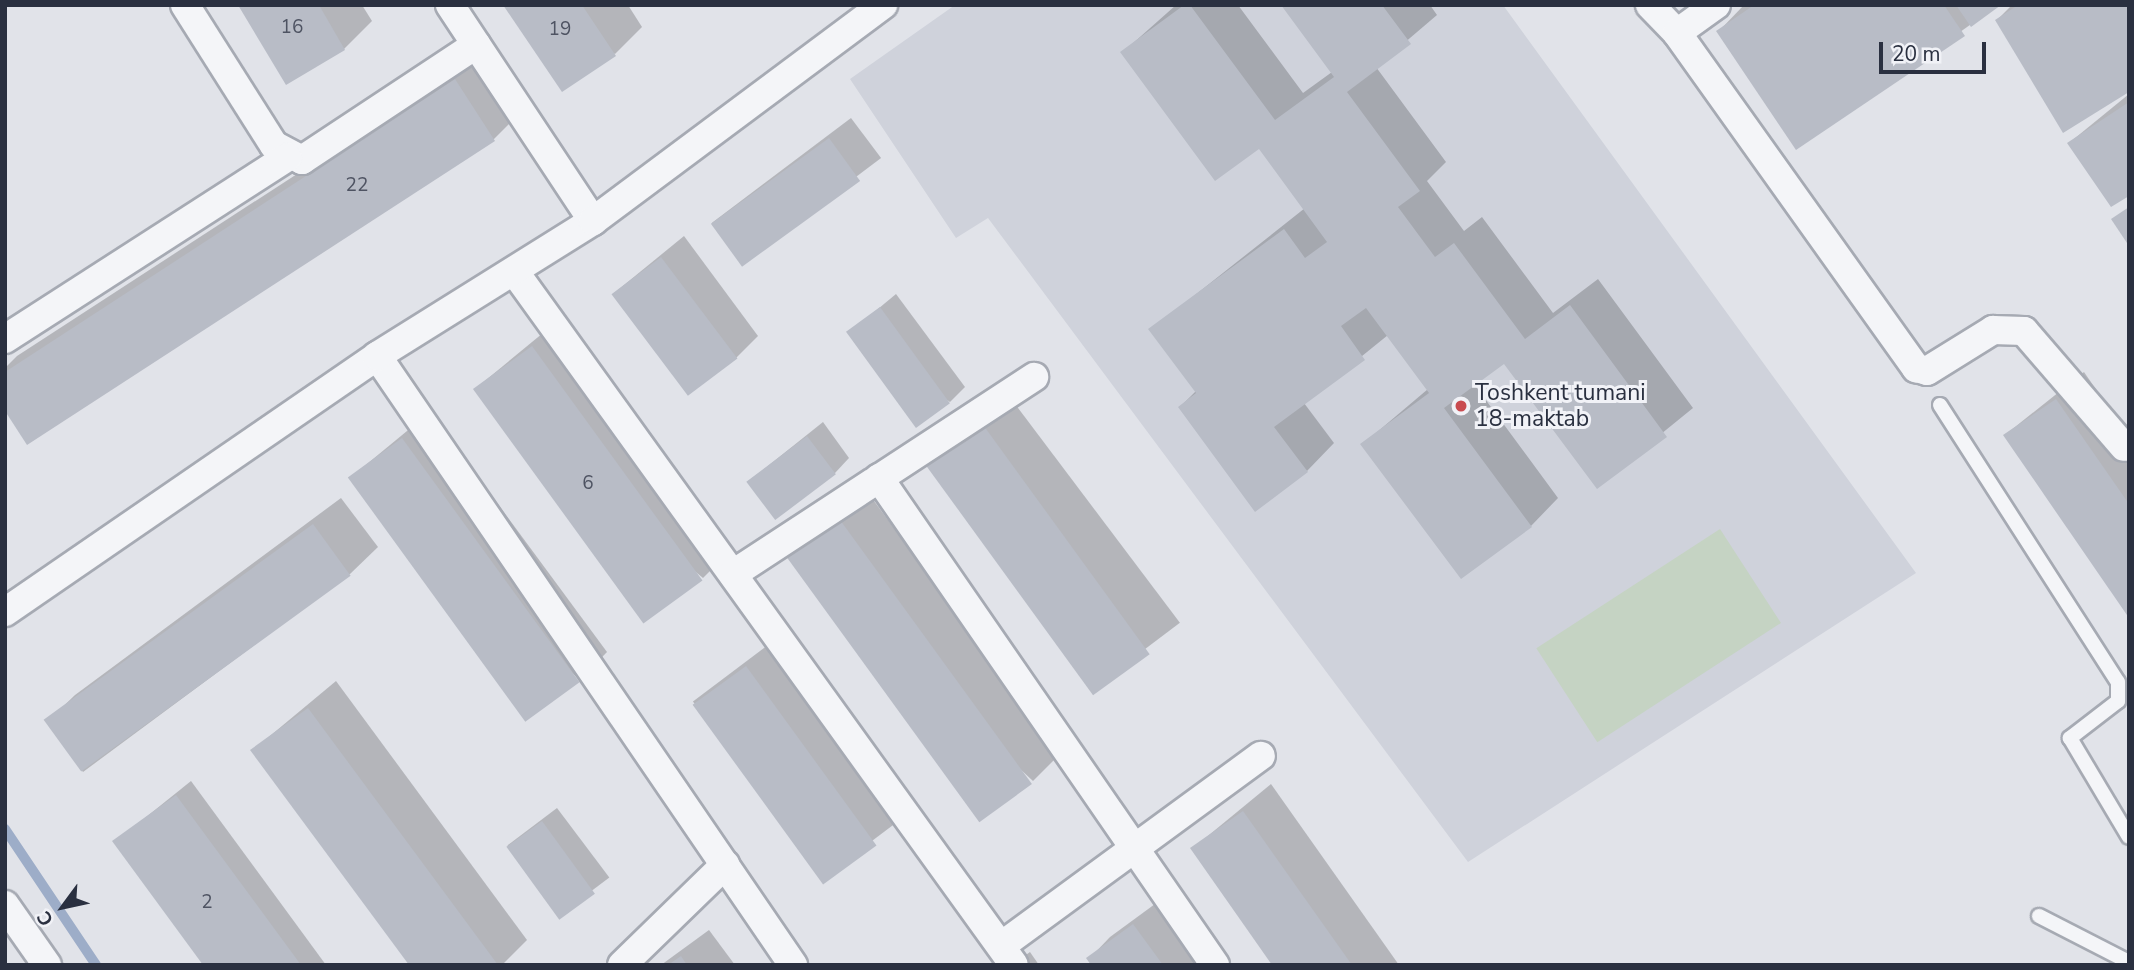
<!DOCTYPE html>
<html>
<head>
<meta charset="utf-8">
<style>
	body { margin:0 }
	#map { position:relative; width:2134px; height:970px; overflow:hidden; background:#e1e3e9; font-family:"Nunito Sans",sans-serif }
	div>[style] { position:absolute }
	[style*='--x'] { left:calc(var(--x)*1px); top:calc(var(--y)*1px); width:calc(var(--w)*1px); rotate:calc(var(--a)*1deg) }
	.built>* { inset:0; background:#cfd2db }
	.green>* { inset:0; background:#c5d3c3; transform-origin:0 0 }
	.shadow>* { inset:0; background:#0003; transform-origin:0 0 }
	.stream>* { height:10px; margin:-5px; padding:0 5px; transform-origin:5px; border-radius:5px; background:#9dadc8 }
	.building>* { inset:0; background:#b8bcc6; transform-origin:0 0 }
	.roads { filter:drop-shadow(2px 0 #a6aab3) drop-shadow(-2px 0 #a6aab3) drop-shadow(0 2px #a6aab3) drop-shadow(0 -2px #a6aab3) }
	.service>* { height:14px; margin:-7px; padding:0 7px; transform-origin:7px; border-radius:7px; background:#f4f5f8 }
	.minor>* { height:28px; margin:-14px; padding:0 14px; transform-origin:14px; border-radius:14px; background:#f4f5f8 }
	.dots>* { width:19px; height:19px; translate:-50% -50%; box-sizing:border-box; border:4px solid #f1f2f7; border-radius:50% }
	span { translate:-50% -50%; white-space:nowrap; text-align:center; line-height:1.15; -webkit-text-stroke:6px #f1f2f7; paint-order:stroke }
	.number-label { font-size:19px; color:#4e5362 }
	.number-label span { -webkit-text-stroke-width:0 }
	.poi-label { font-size:23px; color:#2a3040 }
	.left { translate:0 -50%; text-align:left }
	.frame { position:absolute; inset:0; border:7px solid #2a3040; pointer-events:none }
	.north { position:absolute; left:28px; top:872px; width:70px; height:70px; -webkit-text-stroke:5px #f1f2f7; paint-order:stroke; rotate:237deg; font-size:19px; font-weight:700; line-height:28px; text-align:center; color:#2a3040 }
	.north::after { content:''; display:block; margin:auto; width:24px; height:32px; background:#2a3040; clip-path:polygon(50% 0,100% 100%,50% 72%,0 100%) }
	.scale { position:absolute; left:1879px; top:42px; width:107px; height:32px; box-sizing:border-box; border:4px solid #2a3040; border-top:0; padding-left:9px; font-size:21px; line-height:24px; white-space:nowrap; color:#2a3040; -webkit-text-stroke:5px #f1f2f7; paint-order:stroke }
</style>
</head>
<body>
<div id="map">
	<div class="built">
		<div style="clip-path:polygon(955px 5px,1503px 5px,1916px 573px,1468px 862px,988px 218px,956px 238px,850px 79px)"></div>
	</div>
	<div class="green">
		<div style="left:1720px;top:529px;width:112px;height:219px;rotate:57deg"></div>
	</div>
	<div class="shadow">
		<div style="clip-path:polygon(240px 5px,362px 5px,372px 21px,344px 49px)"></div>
		<div style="clip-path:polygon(505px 5px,628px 5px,642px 27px,615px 54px)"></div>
		<div style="clip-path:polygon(1176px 5px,1238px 5px,1303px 93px,1332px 72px,1283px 5px,1430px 5px,1437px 15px,1376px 67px,1446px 162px,1427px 181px,1464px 231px,1482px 217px,1553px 313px,1598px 279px,1693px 408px,1597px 486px,1505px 361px,1474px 384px,1558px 498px,1531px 526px,1363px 444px,1428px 389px,1388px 335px,1304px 403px,1334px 443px,1307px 471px,1180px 407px,1196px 391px,1151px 330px,1305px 208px,1259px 146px,1122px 53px)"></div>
		<div style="clip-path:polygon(1744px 5px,1998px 5px,1797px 148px,1718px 32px)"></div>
		<div style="clip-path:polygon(2012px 5px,2129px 5px,1997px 20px)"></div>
		<div style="clip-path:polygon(483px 53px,521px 112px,494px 139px,5px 408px,5px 368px,17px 356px)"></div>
		<div style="clip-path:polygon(2129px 94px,2129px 194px,2069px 143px)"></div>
		<div style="left:851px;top:118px;width:50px;height:174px;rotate:53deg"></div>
		<div style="clip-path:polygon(684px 236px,758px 336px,736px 358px,613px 294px)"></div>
		<div style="clip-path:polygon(896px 294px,965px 387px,950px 402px,849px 333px)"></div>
		<div style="clip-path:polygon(560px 319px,730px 551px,703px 578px,475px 389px)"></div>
		<div style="clip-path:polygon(2084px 372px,2129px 437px,2129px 615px,2005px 435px)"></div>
		<div style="left:1009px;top:396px;width:284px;height:107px;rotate:53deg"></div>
		<div style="clip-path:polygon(430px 412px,607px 652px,580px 680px,350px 478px)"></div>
		<div style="clip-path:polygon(823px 422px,849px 458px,835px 473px,748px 482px)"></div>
		<div style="clip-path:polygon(863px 486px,1060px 754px,1033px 781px,784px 552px)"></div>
		<div style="clip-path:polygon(341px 498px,378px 547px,350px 574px,83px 772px,47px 722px,75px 695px)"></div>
		<div style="left:768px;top:645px;width:219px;height:94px;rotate:53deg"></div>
		<div style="clip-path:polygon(336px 681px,527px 940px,502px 965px,411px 965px,253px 750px)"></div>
		<div style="clip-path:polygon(191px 781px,326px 965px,205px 965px,115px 842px)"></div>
		<div style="clip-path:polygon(1271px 784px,1399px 965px,1275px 965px,1192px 849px)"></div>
		<div style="left:557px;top:808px;width:87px;height:62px;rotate:53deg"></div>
		<div style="clip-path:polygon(1155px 904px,1201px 965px,1093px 965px,1089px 959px,1110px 937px)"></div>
		<div style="clip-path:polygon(709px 930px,735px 965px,661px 965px)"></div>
		<div style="clip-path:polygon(1030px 952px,1039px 965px,1012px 965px)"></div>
	</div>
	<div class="stream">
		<div style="--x:5;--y:829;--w:164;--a:56.2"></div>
	</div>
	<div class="building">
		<div style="clip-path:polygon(238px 5px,319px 5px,345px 50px,286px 85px)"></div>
		<div style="clip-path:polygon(503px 5px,582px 5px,616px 56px,562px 92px)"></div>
		<div style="clip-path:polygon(1184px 5px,1190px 5px,1275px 120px,1334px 77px,1281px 5px,1382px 5px,1411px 44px,1347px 92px,1420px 191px,1398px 207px,1435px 257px,1454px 243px,1525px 339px,1570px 305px,1667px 437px,1597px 489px,1504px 364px,1444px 408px,1532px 527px,1461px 579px,1360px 444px,1429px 393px,1366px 308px,1341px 326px,1365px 360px,1274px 427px,1308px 472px,1255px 512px,1178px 407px,1196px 393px,1148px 329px,1284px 229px,1305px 258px,1327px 242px,1259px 149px,1215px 181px,1120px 52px)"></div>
		<div style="clip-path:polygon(1754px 5px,1944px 5px,1965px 36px,1796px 150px,1716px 31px)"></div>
		<div style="clip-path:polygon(1956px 5px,2001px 5px,1971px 27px)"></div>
		<div style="clip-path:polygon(2018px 5px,2129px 5px,2129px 92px,2063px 133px,1995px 20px)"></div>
		<div style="clip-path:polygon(455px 79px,495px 141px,27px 445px,5px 411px,5px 372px)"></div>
		<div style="clip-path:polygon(2129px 102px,2129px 196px,2111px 207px,2067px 143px)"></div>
		<div style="left:829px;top:138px;width:53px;height:146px;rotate:54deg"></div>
		<div style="clip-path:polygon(2129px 207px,2129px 246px,2111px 219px)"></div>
		<div style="left:661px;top:257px;width:127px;height:62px;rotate:53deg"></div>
		<div style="left:880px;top:307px;width:119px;height:42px;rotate:54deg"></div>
		<div style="left:532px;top:346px;width:290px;height:73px;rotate:54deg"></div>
		<div style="clip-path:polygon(2056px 399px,2129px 504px,2129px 618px,2003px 435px)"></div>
		<div style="left:981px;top:422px;width:287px;height:70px;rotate:54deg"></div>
		<div style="left:807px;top:436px;width:48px;height:76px;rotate:53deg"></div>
		<div style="left:402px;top:438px;width:302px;height:67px;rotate:54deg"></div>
		<div style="left:835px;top:513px;width:335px;height:65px;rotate:54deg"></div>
		<div style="left:313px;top:524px;width:64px;height:333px;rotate:54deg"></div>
		<div style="left:746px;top:666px;width:222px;height:66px;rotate:54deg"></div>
		<div style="clip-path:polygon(308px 708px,498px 965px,409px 965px,250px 750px)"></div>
		<div style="clip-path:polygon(176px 795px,301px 965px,203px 965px,112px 841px)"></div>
		<div style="clip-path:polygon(1243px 811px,1352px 965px,1272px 965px,1190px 848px)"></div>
		<div style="left:542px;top:821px;width:90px;height:44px;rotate:54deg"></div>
		<div style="clip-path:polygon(1133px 924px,1163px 965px,1091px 965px,1086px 958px)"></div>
		<div style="clip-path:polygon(681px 956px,687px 965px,668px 965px)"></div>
	</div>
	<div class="roads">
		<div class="service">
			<div style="--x:1940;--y:405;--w:329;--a:57.3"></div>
			<div style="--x:2118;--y:682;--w:19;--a:90"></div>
			<div style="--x:2118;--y:701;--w:61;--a:142.4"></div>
			<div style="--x:2070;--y:738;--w:115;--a:59.2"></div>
			<div style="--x:2039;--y:916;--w:101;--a:27.1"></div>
		</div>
		<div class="minor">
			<div style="--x:185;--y:5;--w:166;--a:57.6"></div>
			<div style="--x:274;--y:145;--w:32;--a:28"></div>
			<div style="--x:302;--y:160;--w:209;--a:-33.5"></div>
			<div style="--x:450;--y:5;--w:259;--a:56.5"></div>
			<div style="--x:1650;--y:5;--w:39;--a:46"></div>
			<div style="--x:1677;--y:33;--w:412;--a:54.5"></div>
			<div style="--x:1916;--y:368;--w:11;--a:15"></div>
			<div style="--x:1927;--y:371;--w:78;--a:-31.8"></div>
			<div style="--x:1993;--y:330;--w:31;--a:2"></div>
			<div style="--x:2024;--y:331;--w:153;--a:49.2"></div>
			<div style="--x:1677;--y:33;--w:48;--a:-35.7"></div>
			<div style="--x:514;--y:271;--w:855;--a:54.23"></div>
			<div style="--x:5;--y:339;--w:336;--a:-32.8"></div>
			<div style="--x:377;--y:356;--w:738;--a:55.66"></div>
			<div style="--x:879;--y:478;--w:592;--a:55.4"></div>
			<div style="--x:733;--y:574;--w:360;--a:-33.2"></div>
			<div style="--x:5;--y:612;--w:452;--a:-34.5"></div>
			<div style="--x:377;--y:356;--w:255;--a:-32"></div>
			<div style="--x:593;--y:221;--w:362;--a:-36.7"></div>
			<div style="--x:5;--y:905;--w:73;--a:55"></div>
			<div style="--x:1001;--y:946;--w:322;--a:-36.2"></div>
			<div style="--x:622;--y:965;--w:144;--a:-44.2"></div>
		</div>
	</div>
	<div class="dots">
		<div style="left:1461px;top:406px;background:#c94b50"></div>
	</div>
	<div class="number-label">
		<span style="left:292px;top:28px">16</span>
		<span style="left:560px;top:30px">19</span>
		<span style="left:357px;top:186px">22</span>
		<span style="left:588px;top:484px">6</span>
		<span style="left:207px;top:903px">2</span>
	</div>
	<div class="poi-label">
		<span class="left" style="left:1475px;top:406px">Toshkent tumani<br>18-maktab</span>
	</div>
	<div class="frame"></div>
	<div class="north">С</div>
	<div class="scale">20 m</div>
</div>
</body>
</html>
